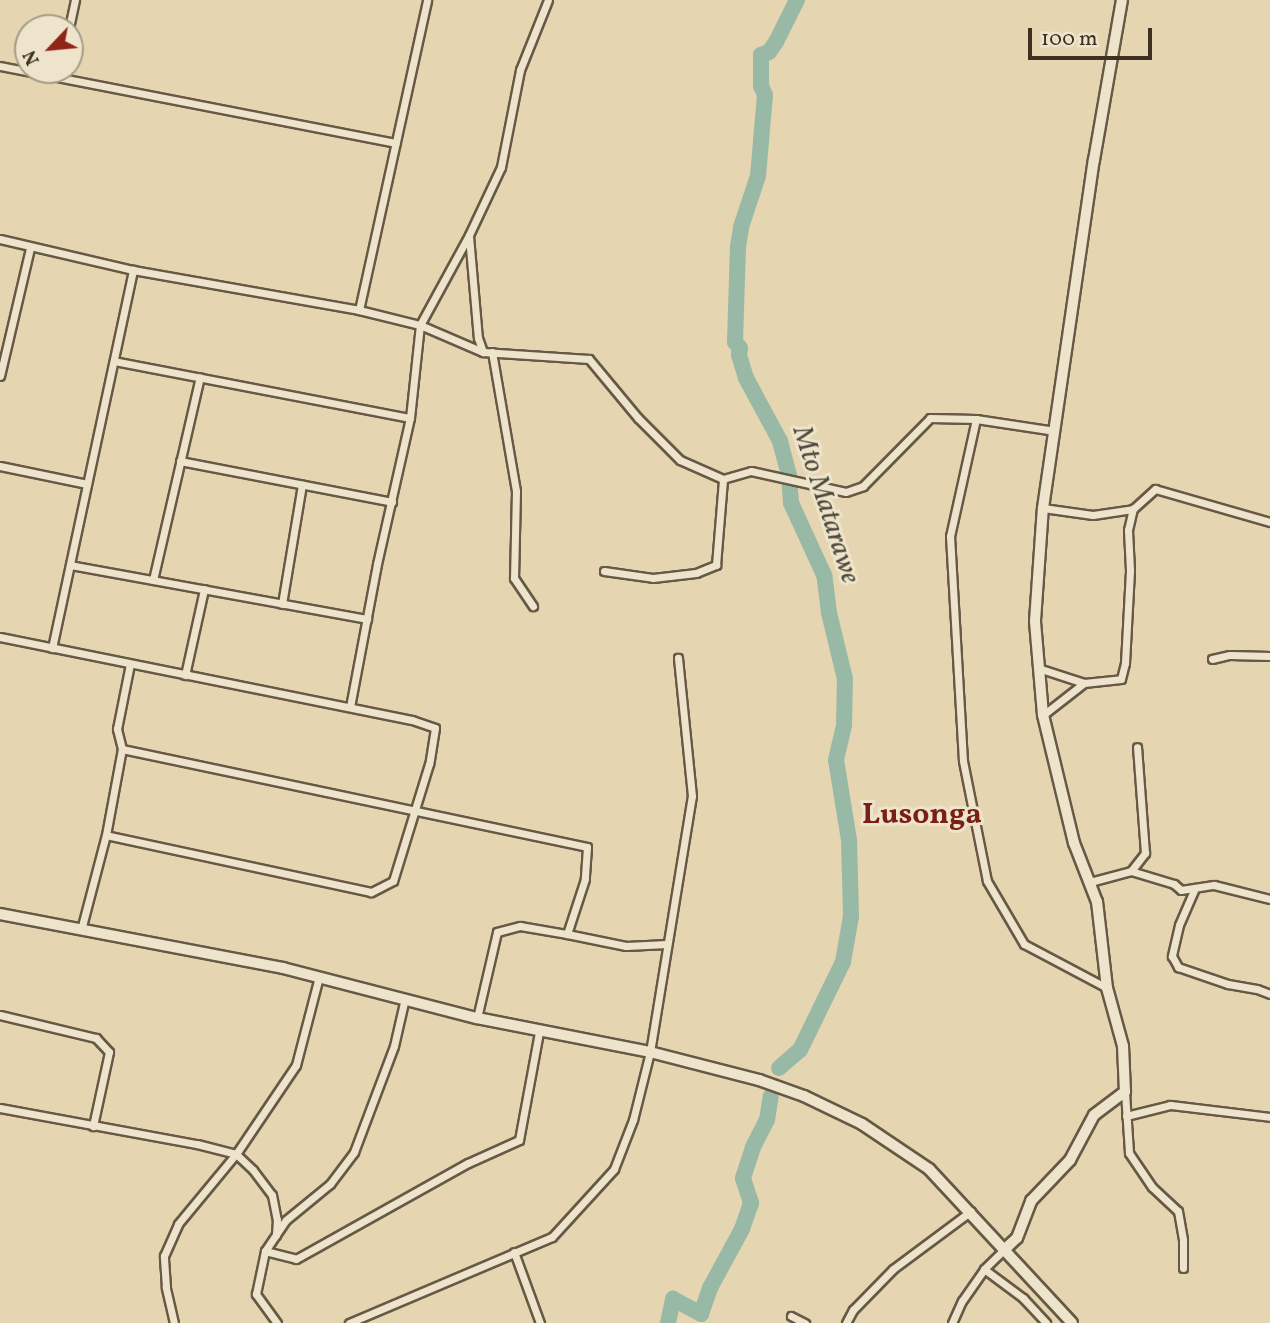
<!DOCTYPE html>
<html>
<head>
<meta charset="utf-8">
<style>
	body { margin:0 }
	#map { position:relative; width:1270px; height:1323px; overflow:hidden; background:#e5d5b0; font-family:Vollkorn,serif }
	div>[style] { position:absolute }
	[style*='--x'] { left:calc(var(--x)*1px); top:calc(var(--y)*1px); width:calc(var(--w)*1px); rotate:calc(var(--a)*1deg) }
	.river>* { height:16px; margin:-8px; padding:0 8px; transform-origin:8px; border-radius:8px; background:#97b9a6 }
	.roads { filter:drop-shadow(2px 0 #665945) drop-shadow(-2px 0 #665945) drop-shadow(0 2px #665945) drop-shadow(0 -2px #665945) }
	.street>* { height:7px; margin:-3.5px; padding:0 3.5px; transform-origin:3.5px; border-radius:3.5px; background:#eee4cc }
	.secondary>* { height:10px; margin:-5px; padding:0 5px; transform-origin:5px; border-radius:5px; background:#eee4cc }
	span { translate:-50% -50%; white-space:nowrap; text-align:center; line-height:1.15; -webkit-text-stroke:6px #eee4cc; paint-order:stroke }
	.water-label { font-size:28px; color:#4e4b3c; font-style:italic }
	.quarter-label { font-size:30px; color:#7a1f14; font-weight:700 }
	.north { position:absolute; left:14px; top:14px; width:70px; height:70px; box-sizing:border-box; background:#eee4cc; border:2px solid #a79c88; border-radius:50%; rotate:244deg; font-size:19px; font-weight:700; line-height:28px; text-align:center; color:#3c3021 }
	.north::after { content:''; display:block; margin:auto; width:24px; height:32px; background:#8f2418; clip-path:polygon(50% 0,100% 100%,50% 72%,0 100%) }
	.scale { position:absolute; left:1028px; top:28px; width:124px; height:32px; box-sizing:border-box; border:4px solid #3c3021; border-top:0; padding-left:9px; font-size:21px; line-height:24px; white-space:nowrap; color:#3c3021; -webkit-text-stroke:5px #eee4cc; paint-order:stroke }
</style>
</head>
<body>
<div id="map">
	<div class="river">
		<div style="--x:779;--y:1068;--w:28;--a:-41"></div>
		<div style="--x:800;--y:1050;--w:98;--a:-64"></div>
		<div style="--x:843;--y:962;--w:47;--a:-80.1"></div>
		<div style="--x:851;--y:916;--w:76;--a:-91.5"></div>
		<div style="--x:849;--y:840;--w:81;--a:-99.2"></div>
		<div style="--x:836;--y:760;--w:36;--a:-77"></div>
		<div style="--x:844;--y:725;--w:46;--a:-88.8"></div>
		<div style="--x:845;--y:679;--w:68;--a:-103.6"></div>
		<div style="--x:829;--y:613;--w:38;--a:-97"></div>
		<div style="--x:824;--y:575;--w:79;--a:-114.6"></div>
		<div style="--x:791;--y:503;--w:28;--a:-94"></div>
		<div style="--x:789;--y:475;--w:35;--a:-105"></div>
		<div style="--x:780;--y:441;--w:72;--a:-118.4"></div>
		<div style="--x:746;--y:378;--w:24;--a:-107"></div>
		<div style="--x:739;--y:355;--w:7;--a:-82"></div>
		<div style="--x:740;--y:348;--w:8;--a:-130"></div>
		<div style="--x:735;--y:342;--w:95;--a:-88.2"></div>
		<div style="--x:738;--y:247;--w:20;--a:-81"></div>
		<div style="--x:741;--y:227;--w:54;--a:-71.6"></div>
		<div style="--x:758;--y:176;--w:36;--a:-85"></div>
		<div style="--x:761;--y:140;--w:45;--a:-84.9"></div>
		<div style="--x:765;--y:95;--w:10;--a:-114"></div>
		<div style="--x:761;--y:86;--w:31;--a:-90"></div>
		<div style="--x:761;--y:55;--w:9;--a:-21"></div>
		<div style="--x:769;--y:52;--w:12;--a:-55"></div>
		<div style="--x:776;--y:42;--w:47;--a:-63.4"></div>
		<div style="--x:668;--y:1323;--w:25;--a:-78"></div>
		<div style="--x:673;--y:1299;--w:32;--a:28"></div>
		<div style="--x:701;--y:1314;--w:28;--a:-71"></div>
		<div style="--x:710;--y:1288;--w:67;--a:-61.5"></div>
		<div style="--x:742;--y:1229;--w:28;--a:-71"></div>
		<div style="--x:751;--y:1203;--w:26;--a:-108"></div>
		<div style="--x:743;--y:1178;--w:33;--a:-72"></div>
		<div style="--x:753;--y:1147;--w:30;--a:-63"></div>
		<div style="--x:767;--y:1120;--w:24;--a:-81"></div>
	</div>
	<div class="roads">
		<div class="street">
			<div style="--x:69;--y:28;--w:29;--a:-78"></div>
			<div style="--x:0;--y:66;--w:403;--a:11"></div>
			<div style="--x:469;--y:236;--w:102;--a:85"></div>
			<div style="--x:478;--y:338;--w:15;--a:70"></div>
			<div style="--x:0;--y:239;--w:137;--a:13.1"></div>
			<div style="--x:133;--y:270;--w:230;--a:10"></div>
			<div style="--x:359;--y:310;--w:63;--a:13.8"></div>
			<div style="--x:420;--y:325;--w:69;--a:23.2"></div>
			<div style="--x:483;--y:352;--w:106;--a:3.8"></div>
			<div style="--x:589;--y:359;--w:77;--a:50.3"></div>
			<div style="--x:638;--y:418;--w:59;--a:45"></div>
			<div style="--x:680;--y:460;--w:47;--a:23.8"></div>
			<div style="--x:359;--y:310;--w:317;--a:-77.6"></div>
			<div style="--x:492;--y:352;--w:141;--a:80.2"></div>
			<div style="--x:516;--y:491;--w:87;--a:91.3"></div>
			<div style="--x:514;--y:578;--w:34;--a:56"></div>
			<div style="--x:114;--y:361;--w:301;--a:10.9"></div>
			<div style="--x:0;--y:376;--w:131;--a:-76.8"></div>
			<div style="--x:976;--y:419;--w:120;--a:102.5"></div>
			<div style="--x:950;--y:536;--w:225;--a:86.7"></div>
			<div style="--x:963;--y:761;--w:122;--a:78.7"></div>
			<div style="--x:987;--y:881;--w:73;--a:59.6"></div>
			<div style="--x:1024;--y:944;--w:94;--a:27.9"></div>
			<div style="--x:180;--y:461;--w:216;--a:10.9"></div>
			<div style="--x:0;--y:466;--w:89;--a:11.7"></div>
			<div style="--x:1043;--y:508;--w:50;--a:8"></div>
			<div style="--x:1093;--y:515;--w:40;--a:-8.5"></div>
			<div style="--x:1133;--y:509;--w:30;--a:-42"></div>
			<div style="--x:1155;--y:489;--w:120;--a:16"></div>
			<div style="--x:70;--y:565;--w:302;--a:10.3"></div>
			<div style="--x:604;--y:571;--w:49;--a:8.1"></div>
			<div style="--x:653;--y:578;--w:43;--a:-6.6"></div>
			<div style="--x:696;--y:573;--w:22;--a:-22"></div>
			<div style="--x:716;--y:565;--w:86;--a:-85.3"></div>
			<div style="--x:723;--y:479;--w:29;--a:-16"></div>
			<div style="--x:751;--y:471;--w:97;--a:12.5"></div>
			<div style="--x:846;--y:492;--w:18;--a:-19"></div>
			<div style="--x:863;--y:486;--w:95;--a:-45.4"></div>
			<div style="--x:930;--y:418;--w:46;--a:1.2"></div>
			<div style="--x:976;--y:419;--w:80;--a:8.6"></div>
			<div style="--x:153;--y:580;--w:208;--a:-77"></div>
			<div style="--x:282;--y:604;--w:121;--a:-80.5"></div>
			<div style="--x:0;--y:637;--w:420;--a:11.4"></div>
			<div style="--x:412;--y:720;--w:24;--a:19"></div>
			<div style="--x:435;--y:728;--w:36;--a:99"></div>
			<div style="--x:429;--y:764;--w:122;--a:107.1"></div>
			<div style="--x:393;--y:881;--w:25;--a:153"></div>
			<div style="--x:371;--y:892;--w:271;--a:-167.9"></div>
			<div style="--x:52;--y:648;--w:387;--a:-77.9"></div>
			<div style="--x:1212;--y:659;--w:18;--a:-13"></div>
			<div style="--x:1230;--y:655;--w:40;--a:1.4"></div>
			<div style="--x:1038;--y:668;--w:48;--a:18.1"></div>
			<div style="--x:185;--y:675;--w:88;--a:-77.5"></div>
			<div style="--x:350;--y:707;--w:146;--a:-79.3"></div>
			<div style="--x:377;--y:564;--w:150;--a:-77.3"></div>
			<div style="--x:410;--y:418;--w:94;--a:-83.9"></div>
			<div style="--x:420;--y:325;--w:102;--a:-61.4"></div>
			<div style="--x:469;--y:235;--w:75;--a:-64.8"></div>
			<div style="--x:501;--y:167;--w:99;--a:-78.9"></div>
			<div style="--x:520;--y:70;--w:75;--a:-68.2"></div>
			<div style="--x:1043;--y:715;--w:52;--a:-38"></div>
			<div style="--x:1084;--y:683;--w:37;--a:-6"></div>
			<div style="--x:1121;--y:679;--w:16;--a:-76"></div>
			<div style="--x:1125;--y:663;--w:93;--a:-86.9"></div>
			<div style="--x:1130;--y:570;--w:40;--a:-92.9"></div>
			<div style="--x:1128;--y:530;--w:22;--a:-77"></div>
			<div style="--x:122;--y:749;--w:475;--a:11.9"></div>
			<div style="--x:587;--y:847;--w:32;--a:94"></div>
			<div style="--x:585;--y:879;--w:58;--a:108.1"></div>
			<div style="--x:567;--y:934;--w:60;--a:11.5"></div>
			<div style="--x:626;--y:946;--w:41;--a:-2.8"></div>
			<div style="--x:1131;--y:871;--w:45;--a:16.8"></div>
			<div style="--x:1174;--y:884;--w:9;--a:41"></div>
			<div style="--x:1181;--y:890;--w:33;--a:-9"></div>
			<div style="--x:1214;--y:885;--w:58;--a:14"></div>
			<div style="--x:1090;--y:882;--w:42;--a:-15"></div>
			<div style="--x:1131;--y:871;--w:23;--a:-52"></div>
			<div style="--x:1145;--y:853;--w:106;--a:-94.3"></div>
			<div style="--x:1195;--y:888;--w:40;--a:113.4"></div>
			<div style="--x:1179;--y:925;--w:32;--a:103"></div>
			<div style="--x:1172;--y:956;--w:13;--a:61"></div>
			<div style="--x:1178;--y:967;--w:53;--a:18.8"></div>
			<div style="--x:1228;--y:984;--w:29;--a:10"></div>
			<div style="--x:1257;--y:989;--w:14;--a:21"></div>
			<div style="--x:81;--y:930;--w:98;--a:-75.3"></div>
			<div style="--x:106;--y:835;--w:87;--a:-79.5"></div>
			<div style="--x:122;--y:749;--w:21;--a:-104"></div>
			<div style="--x:117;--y:729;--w:66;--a:-78.7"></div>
			<div style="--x:0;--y:1015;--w:99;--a:13.5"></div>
			<div style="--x:96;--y:1038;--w:19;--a:47"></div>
			<div style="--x:109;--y:1052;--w:76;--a:102.2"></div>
			<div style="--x:477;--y:1018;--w:88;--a:-76.9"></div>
			<div style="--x:497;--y:932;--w:24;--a:-15"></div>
			<div style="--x:520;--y:926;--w:48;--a:9.7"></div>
			<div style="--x:1125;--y:1092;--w:61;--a:86.2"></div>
			<div style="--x:1129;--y:1153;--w:41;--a:55.9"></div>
			<div style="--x:1152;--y:1187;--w:35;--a:43"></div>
			<div style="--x:1178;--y:1211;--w:29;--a:80"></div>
			<div style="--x:1183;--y:1240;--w:28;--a:90"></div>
			<div style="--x:0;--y:1108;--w:200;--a:10.4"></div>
			<div style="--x:197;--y:1144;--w:40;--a:14.4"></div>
			<div style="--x:236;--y:1154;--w:23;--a:43"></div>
			<div style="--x:253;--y:1170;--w:31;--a:53"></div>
			<div style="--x:272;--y:1195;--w:25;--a:79"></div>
			<div style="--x:277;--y:1220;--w:15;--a:94"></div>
			<div style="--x:1126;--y:1116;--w:45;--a:-14"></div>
			<div style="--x:1170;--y:1105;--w:101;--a:6.8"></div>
			<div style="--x:265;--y:1251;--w:32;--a:14"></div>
			<div style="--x:296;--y:1259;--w:197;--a:-29.2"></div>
			<div style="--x:468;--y:1163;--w:56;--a:-24.3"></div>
			<div style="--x:519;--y:1140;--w:110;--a:-79.5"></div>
			<div style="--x:514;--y:1252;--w:76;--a:69.9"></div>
			<div style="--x:984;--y:1269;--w:49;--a:36.6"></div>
			<div style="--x:1023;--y:1298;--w:34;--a:47"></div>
			<div style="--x:791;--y:1316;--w:16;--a:27"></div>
			<div style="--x:174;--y:1323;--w:37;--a:-103"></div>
			<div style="--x:166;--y:1287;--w:31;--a:-94"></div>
			<div style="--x:164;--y:1256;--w:35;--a:-66"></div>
			<div style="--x:178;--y:1224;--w:91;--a:-50.4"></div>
			<div style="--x:236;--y:1154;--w:107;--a:-56"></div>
			<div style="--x:296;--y:1065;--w:91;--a:-75.4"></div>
			<div style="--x:277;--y:1323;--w:36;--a:-126"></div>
			<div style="--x:256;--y:1294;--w:44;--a:-78.2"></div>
			<div style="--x:265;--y:1251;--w:37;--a:-56"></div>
			<div style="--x:286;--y:1220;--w:57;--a:-39.3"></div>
			<div style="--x:330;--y:1184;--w:40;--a:-53"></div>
			<div style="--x:354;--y:1152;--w:113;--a:-69.3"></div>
			<div style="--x:394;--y:1046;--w:49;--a:-77.1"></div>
			<div style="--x:349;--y:1323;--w:220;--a:-23"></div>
			<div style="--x:552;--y:1237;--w:92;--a:-47.6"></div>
			<div style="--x:614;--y:1169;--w:53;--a:-68.8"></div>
			<div style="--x:633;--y:1120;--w:70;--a:-76"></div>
			<div style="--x:650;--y:1052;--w:259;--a:-80.7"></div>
			<div style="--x:692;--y:796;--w:139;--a:-95.8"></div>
			<div style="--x:846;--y:1323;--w:15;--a:-62"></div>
			<div style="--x:853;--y:1310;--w:57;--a:-45.7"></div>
			<div style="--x:893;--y:1269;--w:97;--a:-36.6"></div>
			<div style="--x:952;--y:1323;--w:24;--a:-66"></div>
			<div style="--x:962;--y:1301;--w:39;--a:-55"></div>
			<div style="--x:984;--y:1269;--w:29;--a:-44"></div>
		</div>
		<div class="secondary">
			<div style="--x:0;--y:914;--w:288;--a:10.8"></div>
			<div style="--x:283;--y:968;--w:200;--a:14.5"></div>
			<div style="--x:477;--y:1018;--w:176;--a:11.1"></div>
			<div style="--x:650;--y:1052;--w:113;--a:14.4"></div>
			<div style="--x:759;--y:1080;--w:48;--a:19.6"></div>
			<div style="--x:804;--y:1096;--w:64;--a:25.8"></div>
			<div style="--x:862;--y:1124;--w:81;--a:33.9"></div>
			<div style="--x:929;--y:1169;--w:210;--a:47.1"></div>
			<div style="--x:1005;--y:1249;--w:16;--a:-43"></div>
			<div style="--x:1017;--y:1238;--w:40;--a:-69"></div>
			<div style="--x:1031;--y:1201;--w:57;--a:-46.4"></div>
			<div style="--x:1070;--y:1160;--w:51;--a:-61.9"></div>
			<div style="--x:1094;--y:1115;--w:39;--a:-37"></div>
			<div style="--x:1125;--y:1092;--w:46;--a:-92.5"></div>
			<div style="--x:1123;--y:1046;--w:60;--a:-105.4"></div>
			<div style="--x:1107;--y:988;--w:87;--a:-96.6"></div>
			<div style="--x:1097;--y:902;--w:63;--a:-111.3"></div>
			<div style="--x:1074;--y:843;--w:132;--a:-103.6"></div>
			<div style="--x:1043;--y:715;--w:94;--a:-94.9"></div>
			<div style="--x:1035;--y:621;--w:113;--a:-86"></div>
			<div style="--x:1043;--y:508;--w:352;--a:-81.7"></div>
			<div style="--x:1094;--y:160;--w:162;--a:-80.1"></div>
		</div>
	</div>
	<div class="water-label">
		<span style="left:825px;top:505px;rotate:72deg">Mto Matarawe</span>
	</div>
	<div class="quarter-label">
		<span style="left:922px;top:815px">Lusonga</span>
	</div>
	<div class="north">N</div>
	<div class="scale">100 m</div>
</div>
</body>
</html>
